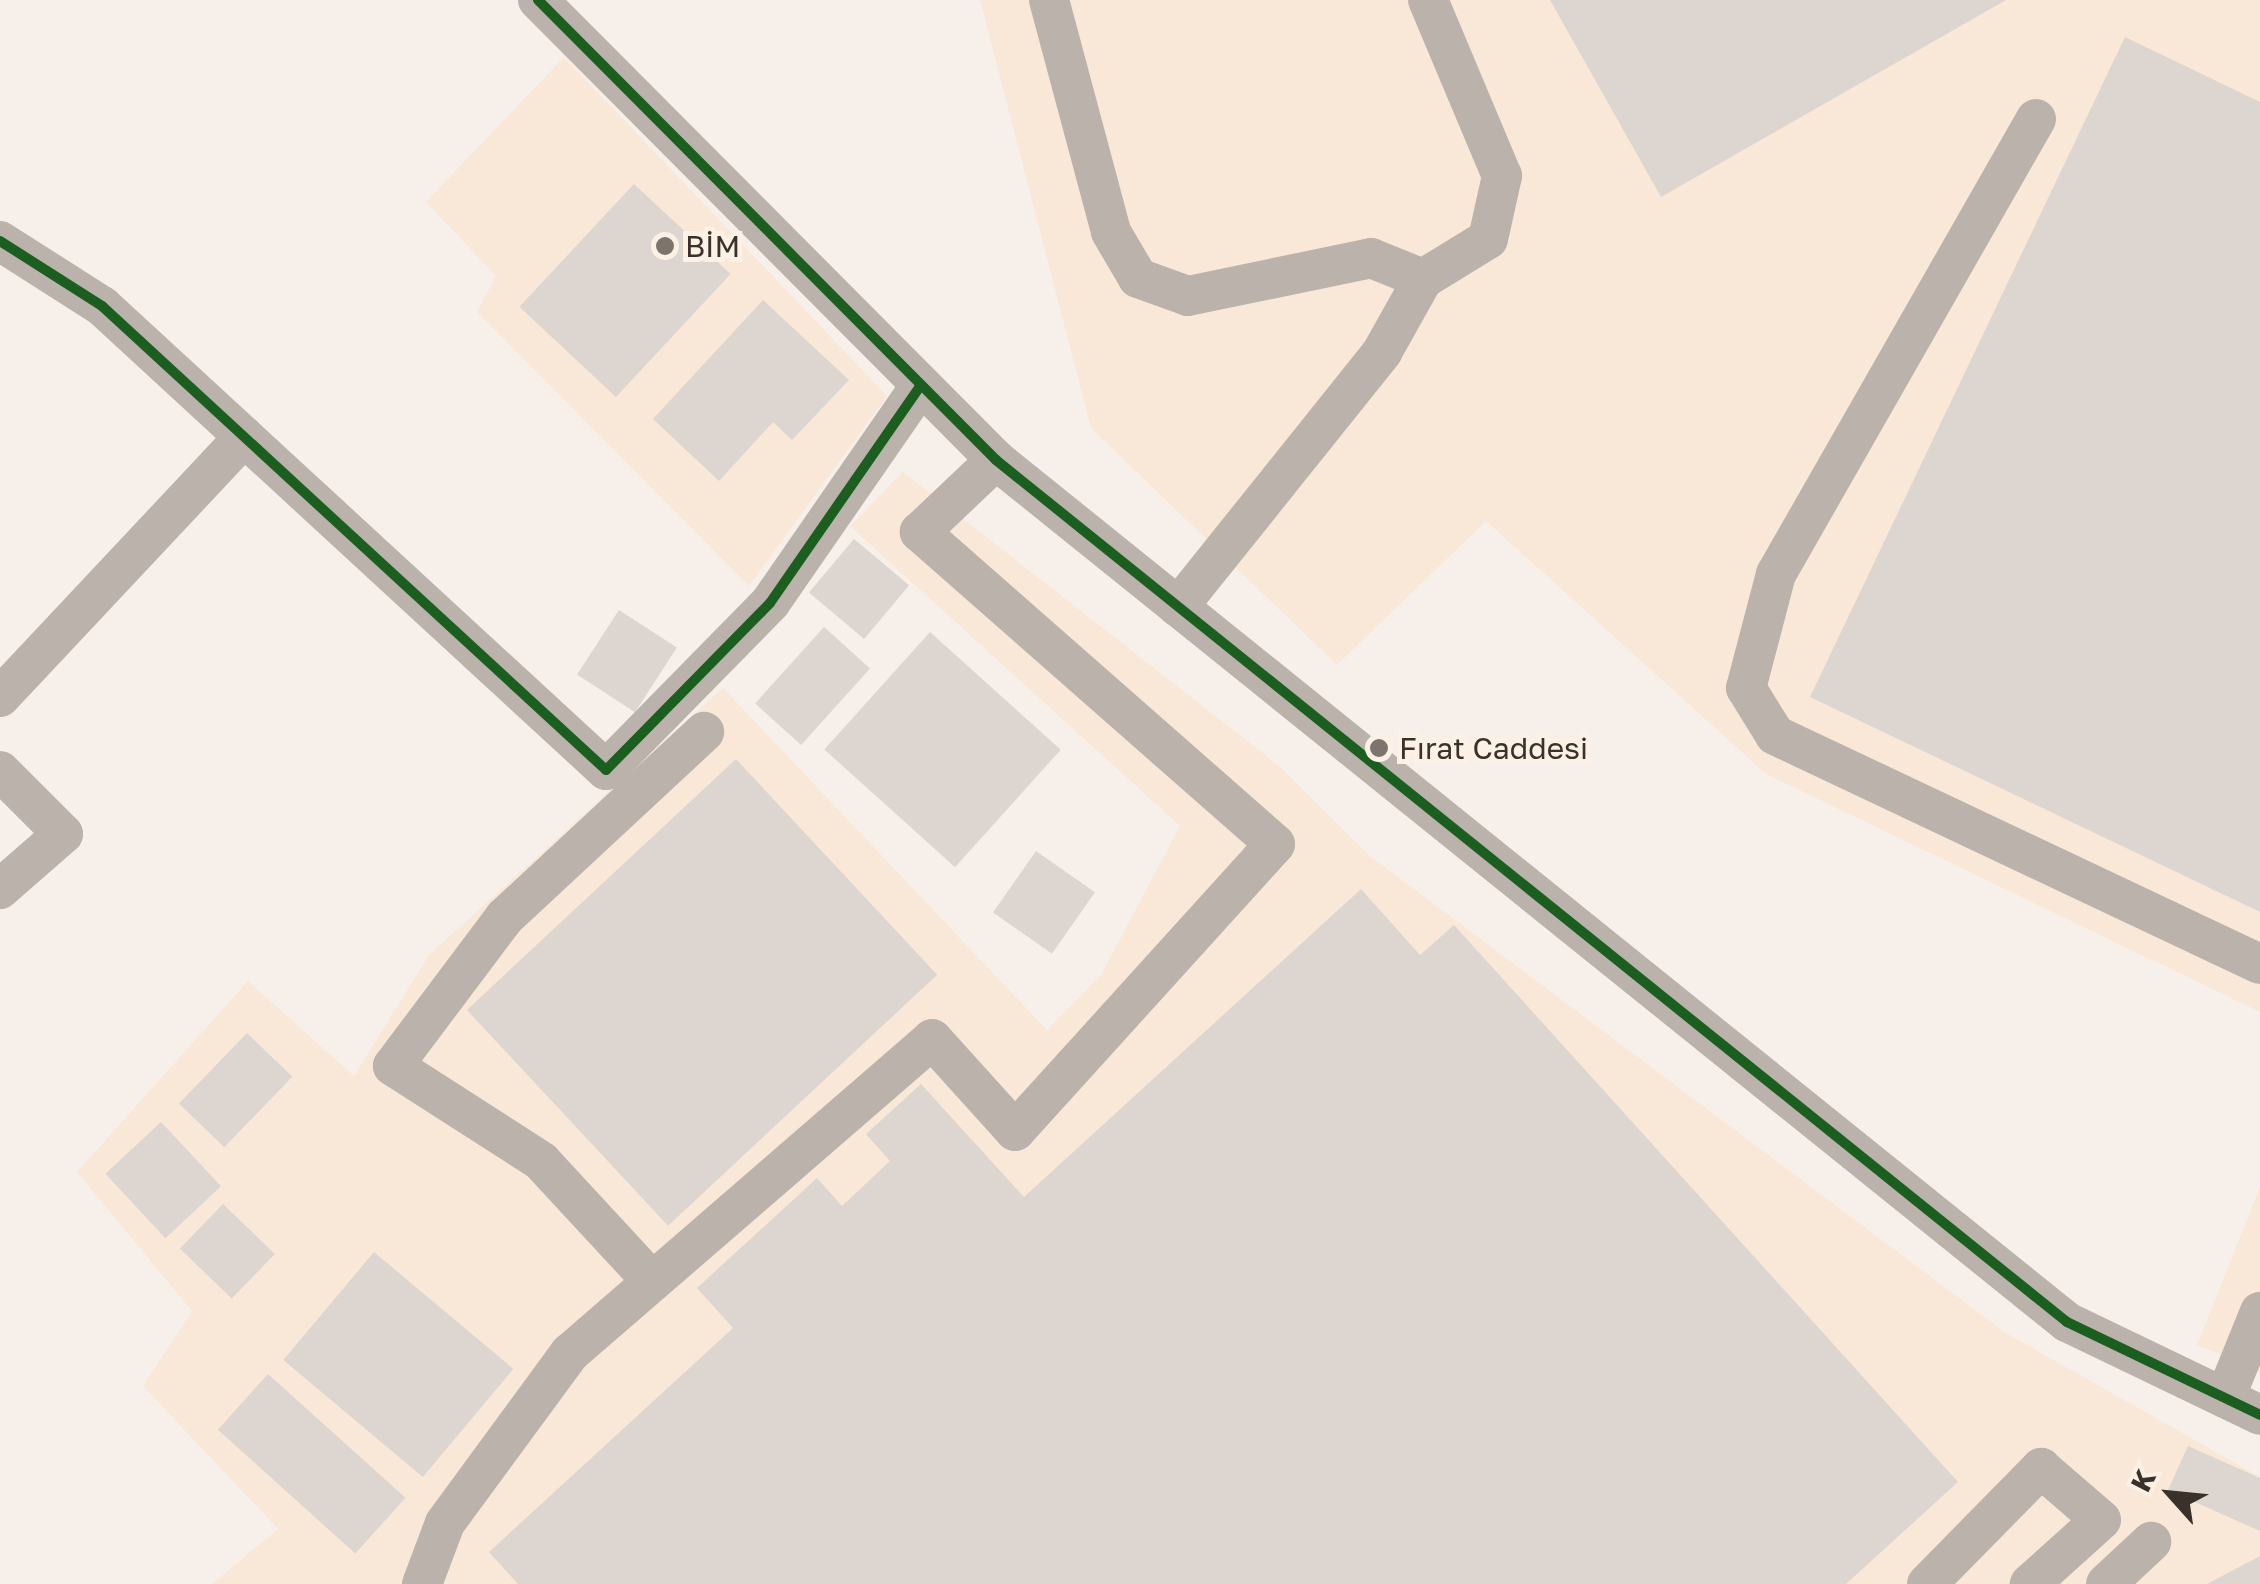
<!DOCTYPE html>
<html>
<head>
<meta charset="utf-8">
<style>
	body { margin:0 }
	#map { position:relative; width:2260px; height:1584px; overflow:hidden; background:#f7f0ea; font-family:"Golos Text",sans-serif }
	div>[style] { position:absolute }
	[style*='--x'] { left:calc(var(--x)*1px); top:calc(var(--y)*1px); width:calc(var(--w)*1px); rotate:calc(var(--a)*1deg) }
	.built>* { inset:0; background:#f9e7d7 }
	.building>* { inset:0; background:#ddd6d0; transform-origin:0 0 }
	.minor>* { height:40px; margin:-20px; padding:0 20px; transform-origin:20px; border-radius:20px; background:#bab2ab }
	.cycleway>* { height:10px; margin:-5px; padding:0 5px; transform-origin:5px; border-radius:5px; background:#1b5e20 }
	.dots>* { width:28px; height:28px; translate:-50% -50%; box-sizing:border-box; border:5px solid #fdf0e4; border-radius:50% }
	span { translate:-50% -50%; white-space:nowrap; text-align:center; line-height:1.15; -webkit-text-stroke:10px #fdf0e4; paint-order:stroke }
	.poi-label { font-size:30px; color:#39312a }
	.left { translate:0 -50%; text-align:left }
	.north { position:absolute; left:2120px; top:1444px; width:100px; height:100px; -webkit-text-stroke:8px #fdf0e4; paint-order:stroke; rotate:297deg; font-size:28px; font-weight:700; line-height:40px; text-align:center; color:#39312a }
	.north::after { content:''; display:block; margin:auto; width:35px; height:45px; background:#39312a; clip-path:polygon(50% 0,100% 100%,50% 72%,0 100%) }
</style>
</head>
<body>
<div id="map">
	<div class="built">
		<div style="clip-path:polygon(980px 0,2260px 0,2260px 1012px,1766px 774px,1486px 521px,1337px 665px,1091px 428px)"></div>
		<div style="clip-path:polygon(564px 57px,887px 396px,749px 586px,477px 312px,496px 276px,426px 202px)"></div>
		<div style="clip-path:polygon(903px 472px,1278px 765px,1369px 855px,2006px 1333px,2260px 1477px,2260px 1584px,212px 1584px,278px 1529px,143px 1386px,192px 1311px,77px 1172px,248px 981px,354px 1076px,429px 955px,723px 688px,1047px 1030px,1101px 975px,1180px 826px,850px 526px)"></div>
		<div style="clip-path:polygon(2260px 1187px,2260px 1371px,2197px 1345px)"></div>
	</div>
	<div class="building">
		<div style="clip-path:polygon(1550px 0,2006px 0,1661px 197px)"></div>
		<div style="clip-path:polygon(2125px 37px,2260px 102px,2260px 912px,1810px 697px)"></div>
		<div style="left:634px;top:184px;width:132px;height:168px;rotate:43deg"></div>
		<div style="clip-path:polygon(763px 300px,849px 380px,792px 440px,773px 422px,719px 481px,653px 419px)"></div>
		<div style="left:854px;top:539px;width:72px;height:70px;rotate:40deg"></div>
		<div style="left:619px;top:610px;width:69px;height:77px;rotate:33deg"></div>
		<div style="left:824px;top:627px;width:62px;height:103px;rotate:42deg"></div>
		<div style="left:930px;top:632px;width:176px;height:158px;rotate:42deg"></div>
		<div style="left:736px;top:759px;width:295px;height:368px;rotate:47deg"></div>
		<div style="left:1036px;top:851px;width:72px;height:75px;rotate:35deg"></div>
		<div style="clip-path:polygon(1361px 889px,1420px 955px,1454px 925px,1958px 1482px,1846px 1584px,518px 1584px,489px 1552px,733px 1328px,697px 1288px,817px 1178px,842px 1206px,890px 1161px,866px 1134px,921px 1084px,1024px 1197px)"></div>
		<div style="left:247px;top:1033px;width:63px;height:98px;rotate:44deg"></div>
		<div style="left:161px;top:1122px;width:88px;height:76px;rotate:47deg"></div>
		<div style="left:223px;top:1204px;width:72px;height:62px;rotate:44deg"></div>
		<div style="left:374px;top:1252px;width:182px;height:141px;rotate:40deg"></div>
		<div style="left:268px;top:1374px;width:185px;height:75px;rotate:42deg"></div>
		<div style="clip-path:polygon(2188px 1446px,2260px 1478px,2260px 1531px,2168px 1490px)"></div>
		<div style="clip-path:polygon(2260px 1556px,2260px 1584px,2207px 1584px)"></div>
	</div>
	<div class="minor">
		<div style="--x:538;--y:0;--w:649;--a:45.12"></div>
		<div style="--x:996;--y:460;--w:1375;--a:38.83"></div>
		<div style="--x:2067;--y:1322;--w:214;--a:25.7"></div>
		<div style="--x:1049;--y:0;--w:240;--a:75"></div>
		<div style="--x:1111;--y:232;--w:53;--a:59.6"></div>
		<div style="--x:1138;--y:278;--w:53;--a:19.8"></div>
		<div style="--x:1188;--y:296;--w:187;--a:-11.7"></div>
		<div style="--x:1371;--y:258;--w:56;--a:22"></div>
		<div style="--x:2036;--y:119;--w:524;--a:119.74"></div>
		<div style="--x:1776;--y:574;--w:118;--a:104.7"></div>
		<div style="--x:1746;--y:688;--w:55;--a:58.3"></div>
		<div style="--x:1775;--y:735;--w:536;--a:25.28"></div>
		<div style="--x:0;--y:241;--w:121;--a:32.5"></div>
		<div style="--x:102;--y:306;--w:685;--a:42.63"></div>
		<div style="--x:606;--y:770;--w:234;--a:-45.5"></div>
		<div style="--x:770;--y:603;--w:265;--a:-55.3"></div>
		<div style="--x:1178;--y:607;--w:327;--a:-51.3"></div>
		<div style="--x:1382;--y:352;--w:84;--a:-60.7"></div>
		<div style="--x:1423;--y:279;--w:76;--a:-31.6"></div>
		<div style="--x:1488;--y:239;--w:65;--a:-77.5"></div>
		<div style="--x:1502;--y:176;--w:191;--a:-112.8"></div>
		<div style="--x:0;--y:697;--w:357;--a:-46.8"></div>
		<div style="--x:0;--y:771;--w:89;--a:45"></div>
		<div style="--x:63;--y:834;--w:84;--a:138.9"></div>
		<div style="--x:652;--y:1281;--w:163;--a:-132.8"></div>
		<div style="--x:541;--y:1161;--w:176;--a:-147.3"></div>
		<div style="--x:393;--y:1066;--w:186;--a:-53.1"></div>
		<div style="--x:505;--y:917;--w:272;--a:-42.9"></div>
		<div style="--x:2225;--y:1398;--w:93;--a:-67.9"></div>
		<div style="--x:422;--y:1584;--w:65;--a:-69.3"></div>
		<div style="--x:445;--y:1523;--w:211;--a:-53.7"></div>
		<div style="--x:570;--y:1353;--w:479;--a:-40.9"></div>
		<div style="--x:932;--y:1039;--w:124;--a:47.9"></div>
		<div style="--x:1015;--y:1131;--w:387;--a:-47.8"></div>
		<div style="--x:1275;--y:844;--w:473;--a:-138.7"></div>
		<div style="--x:920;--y:532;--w:105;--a:-43.5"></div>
		<div style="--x:1927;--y:1584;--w:163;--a:-45.5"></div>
		<div style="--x:2041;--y:1468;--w:79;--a:40.9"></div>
		<div style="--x:2101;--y:1520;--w:96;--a:138"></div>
		<div style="--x:2106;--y:1584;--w:62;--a:-43"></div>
	</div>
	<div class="cycleway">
		<div style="--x:538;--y:0;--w:649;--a:45.12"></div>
		<div style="--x:996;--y:460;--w:1375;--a:38.83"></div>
		<div style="--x:2067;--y:1322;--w:214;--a:25.7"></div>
		<div style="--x:0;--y:241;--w:121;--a:32.5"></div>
		<div style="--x:102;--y:306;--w:685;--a:42.63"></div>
		<div style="--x:606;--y:770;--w:234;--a:-45.5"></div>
		<div style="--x:770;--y:603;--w:265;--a:-55.3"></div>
	</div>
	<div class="dots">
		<div style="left:665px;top:246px;background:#7c746d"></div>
		<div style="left:1379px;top:748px;background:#7c746d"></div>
	</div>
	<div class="poi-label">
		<span class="left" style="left:685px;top:246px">BİM</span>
		<span class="left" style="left:1399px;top:748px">Fırat Caddesi</span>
	</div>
	<div class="north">K</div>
</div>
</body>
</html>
